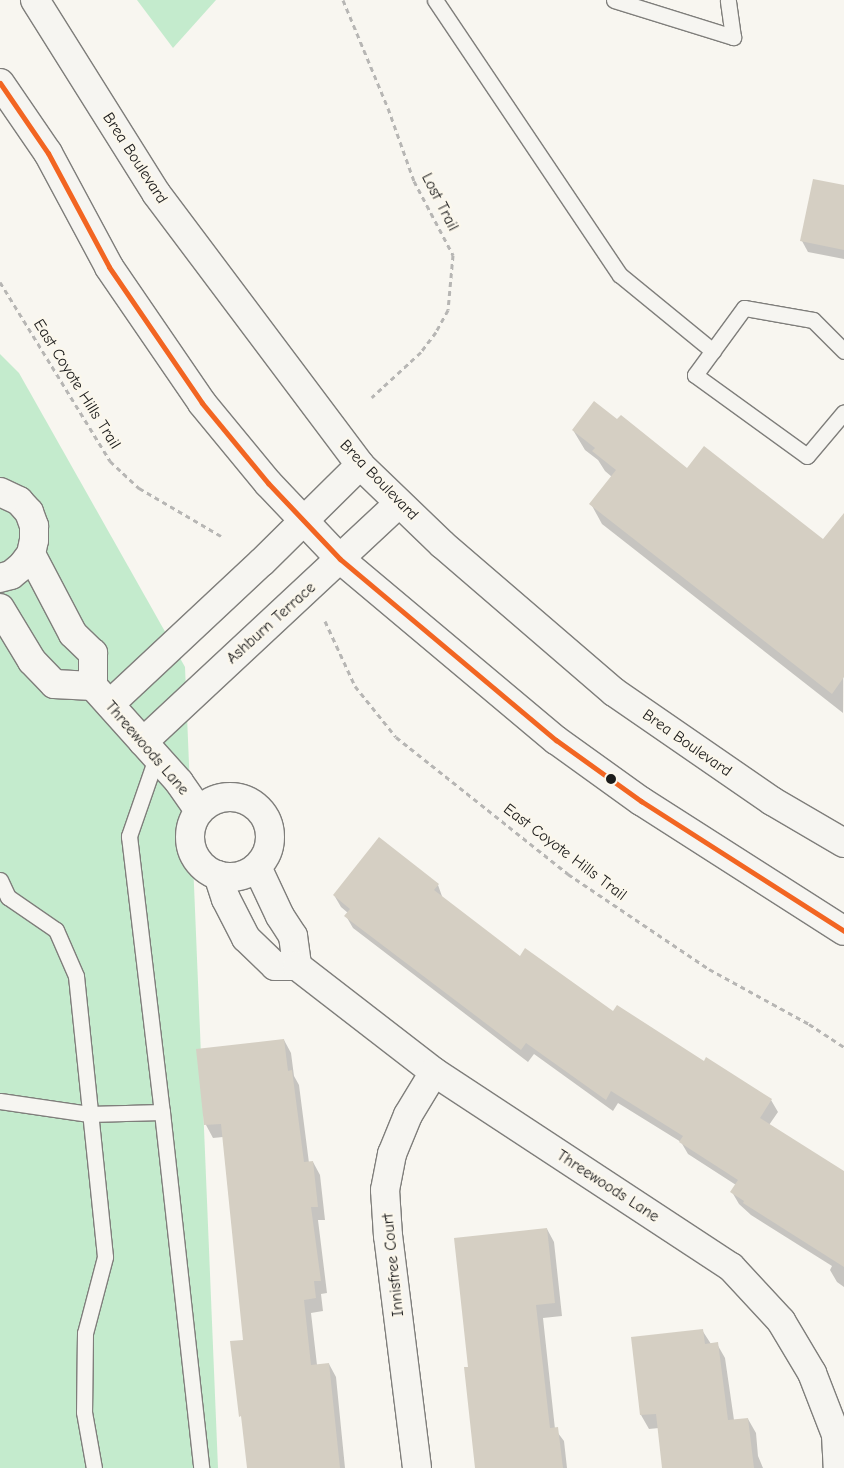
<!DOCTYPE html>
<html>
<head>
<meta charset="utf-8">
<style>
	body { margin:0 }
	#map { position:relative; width:844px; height:1468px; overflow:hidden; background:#f8f6f0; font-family:"Comic Neue",sans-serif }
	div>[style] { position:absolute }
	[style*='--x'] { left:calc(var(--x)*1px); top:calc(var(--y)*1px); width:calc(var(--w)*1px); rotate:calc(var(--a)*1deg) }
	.green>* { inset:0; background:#c4ebcd }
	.shadow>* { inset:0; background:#0003 }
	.building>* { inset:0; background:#d5cfc3 }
	.path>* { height:3px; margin-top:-1.5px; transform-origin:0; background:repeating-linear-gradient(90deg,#b7b6b4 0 5px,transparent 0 9px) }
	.roads { filter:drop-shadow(1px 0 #7f7e7b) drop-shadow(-1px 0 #7f7e7b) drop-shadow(0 1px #7f7e7b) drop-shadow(0 -1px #7f7e7b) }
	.service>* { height:15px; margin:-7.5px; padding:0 7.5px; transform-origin:7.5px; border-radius:7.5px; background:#f6f5f1 }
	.minor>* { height:28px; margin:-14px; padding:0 14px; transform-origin:14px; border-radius:14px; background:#f6f5f1 }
	.minor>.ring { margin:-14px; padding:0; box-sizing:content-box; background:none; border:28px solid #f6f5f1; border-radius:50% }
	.primary>* { height:28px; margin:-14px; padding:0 14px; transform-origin:14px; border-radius:14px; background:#f6f5f1 }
	.bus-1>* { height:5px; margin:-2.5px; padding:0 2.5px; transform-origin:2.5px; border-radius:2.5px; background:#f26522 }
	.dots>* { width:14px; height:14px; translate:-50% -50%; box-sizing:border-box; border:2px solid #fbf7ec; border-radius:50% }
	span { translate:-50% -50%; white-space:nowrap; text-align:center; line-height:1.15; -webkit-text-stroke:4.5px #fbf7ec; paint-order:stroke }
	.street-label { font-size:16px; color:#1c1c1c }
</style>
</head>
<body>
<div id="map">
	<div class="green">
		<div style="clip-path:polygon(137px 0,216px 0,173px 48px)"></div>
		<div style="clip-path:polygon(0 354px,19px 373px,185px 667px,218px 1468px,0 1468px)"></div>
	</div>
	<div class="shadow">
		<div style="clip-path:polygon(844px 186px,844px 259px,808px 252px,802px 241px)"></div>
		<div style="clip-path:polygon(573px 430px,687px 469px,823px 541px,844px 515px,843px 713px,602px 524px,591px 504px,612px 477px,605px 471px,598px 460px,585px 450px)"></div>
		<div style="clip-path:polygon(438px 885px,443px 899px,520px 958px,613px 1013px,771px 1100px,778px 1112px,769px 1125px,844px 1179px,844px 1287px,837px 1282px,830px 1270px,832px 1266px,751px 1215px,739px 1204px,732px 1192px,736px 1185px,688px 1154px,681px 1142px,618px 1103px,613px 1111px,534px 1054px,528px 1062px,353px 928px,346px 916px,348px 913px,341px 907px,334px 895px)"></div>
		<div style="clip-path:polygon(284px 1040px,291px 1053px,294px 1076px,299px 1085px,309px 1163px,313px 1162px,320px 1175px,325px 1220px,318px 1220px,327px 1293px,321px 1294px,323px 1311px,311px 1313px,317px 1365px,329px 1364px,336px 1377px,345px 1468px,248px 1468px,244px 1341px,223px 1137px,213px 1138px,206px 1125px,197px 1050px)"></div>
		<div style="clip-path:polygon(547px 1229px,554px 1242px,562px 1316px,543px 1318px,555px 1429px,564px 1441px,567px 1468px,476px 1468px,469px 1368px)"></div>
		<div style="clip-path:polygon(702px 1330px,711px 1344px,717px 1344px,725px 1358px,734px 1420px,748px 1419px,756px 1433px,758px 1456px,763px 1468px,663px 1468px,659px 1428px,649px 1429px,641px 1415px,633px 1338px)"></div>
	</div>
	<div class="building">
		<div style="clip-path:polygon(813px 179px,844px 185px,844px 250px,800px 241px)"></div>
		<div style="clip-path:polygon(594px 401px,617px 419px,621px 415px,687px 468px,704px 446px,823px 539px,844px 513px,844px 677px,832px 694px,589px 504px,616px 470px,592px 451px,595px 448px,572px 430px)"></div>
		<div style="clip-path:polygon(379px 837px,439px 884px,434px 890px,520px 956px,525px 948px,613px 1011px,617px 1005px,704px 1061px,706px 1057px,772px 1099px,760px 1118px,844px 1171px,844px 1267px,743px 1203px,744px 1201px,730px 1192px,738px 1180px,679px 1142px,683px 1136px,611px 1091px,606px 1100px,526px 1043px,521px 1050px,344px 916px,350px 909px,333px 895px)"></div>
		<div style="clip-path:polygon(284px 1039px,288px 1071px,292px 1070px,304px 1162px,313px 1161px,318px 1207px,311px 1207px,321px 1281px,314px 1281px,316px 1298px,304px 1300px,311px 1365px,329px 1363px,340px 1468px,247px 1468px,241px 1416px,239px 1417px,230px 1341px,243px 1340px,221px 1124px,204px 1125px,196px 1049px)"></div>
		<div style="clip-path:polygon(547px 1228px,555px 1303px,536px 1305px,550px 1428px,558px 1427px,563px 1468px,475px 1468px,464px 1367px,468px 1367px,454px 1238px)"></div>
		<div style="clip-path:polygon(703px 1329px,705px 1344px,718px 1342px,728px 1420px,748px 1418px,754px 1468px,662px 1468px,656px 1414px,640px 1415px,631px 1337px)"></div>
	</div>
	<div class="path">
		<div style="--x:343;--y:0;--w:117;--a:67.4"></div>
		<div style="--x:388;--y:108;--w:77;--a:70.4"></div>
		<div style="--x:414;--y:181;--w:84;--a:62.2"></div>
		<div style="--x:453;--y:255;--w:55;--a:95.2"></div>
		<div style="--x:448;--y:310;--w:25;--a:119"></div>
		<div style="--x:436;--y:332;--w:25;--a:127"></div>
		<div style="--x:421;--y:352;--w:67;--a:137.4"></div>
		<div style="--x:0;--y:282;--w:210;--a:58.4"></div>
		<div style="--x:110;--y:461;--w:40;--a:43"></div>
		<div style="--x:139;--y:488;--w:95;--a:30.3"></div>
		<div style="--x:325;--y:621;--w:72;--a:65.2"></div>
		<div style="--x:355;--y:686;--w:65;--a:51.2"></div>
		<div style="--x:396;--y:737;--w:220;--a:38.5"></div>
		<div style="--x:568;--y:874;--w:170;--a:34"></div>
		<div style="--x:709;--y:969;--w:114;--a:28.8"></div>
		<div style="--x:809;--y:1024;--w:42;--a:33.3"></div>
	</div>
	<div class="roads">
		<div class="service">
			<div style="--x:435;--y:0;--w:331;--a:56.1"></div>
			<div style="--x:620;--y:275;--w:120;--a:39.3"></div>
			<div style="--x:614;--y:0;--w:125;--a:17.3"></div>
			<div style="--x:733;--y:37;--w:37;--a:-98"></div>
			<div style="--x:844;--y:351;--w:44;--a:-135"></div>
			<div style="--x:813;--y:320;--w:70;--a:-170.1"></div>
			<div style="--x:744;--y:308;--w:83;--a:126.2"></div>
			<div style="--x:695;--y:375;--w:138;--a:35.9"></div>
			<div style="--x:807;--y:456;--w:57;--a:-49.9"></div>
			<div style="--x:156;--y:758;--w:83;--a:109.1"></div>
			<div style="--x:129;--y:836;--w:278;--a:83.2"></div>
			<div style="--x:162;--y:1112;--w:358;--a:83.7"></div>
			<div style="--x:0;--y:880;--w:19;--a:65"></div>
			<div style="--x:8;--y:897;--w:58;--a:34.5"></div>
			<div style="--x:56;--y:930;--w:50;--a:66.5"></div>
			<div style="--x:76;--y:976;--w:282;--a:84.1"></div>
			<div style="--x:105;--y:1257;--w:79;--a:104.7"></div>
			<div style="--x:85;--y:1333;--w:79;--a:90.7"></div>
			<div style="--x:84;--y:1412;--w:57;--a:79.9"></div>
			<div style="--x:0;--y:1101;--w:90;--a:8.3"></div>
			<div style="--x:89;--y:1114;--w:73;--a:-1.6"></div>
		</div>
		<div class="minor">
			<div style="--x:0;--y:492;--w:21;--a:25"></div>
			<div style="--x:19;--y:501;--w:15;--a:48"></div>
			<div style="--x:29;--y:512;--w:15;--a:70"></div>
			<div style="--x:34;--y:526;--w:14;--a:90"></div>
			<div style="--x:34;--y:540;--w:14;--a:102"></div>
			<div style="--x:31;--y:554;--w:15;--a:127"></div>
			<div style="--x:22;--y:566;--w:14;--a:141"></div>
			<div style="--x:11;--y:575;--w:11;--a:165"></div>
			<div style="--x:31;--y:554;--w:90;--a:62.3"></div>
			<div style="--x:73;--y:634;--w:28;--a:44"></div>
			<div style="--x:93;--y:653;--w:33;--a:90"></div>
			<div style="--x:0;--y:608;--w:62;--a:58.9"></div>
			<div style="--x:32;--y:661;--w:32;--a:46"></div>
			<div style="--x:54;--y:684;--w:39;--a:3"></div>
			<div style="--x:93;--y:686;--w:129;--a:48.1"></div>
			<div style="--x:179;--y:782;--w:35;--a:55"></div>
			<div style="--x:110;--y:704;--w:208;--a:-43.1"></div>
			<div style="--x:262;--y:562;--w:138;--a:-44.7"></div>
			<div style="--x:143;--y:742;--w:350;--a:-43"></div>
			<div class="ring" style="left:190px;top:797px;width:52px;height:52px"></div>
			<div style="--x:257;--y:867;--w:54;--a:64.9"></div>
			<div style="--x:280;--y:916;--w:24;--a:57"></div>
			<div style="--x:293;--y:936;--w:30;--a:82"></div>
			<div style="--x:218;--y:875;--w:25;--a:72"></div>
			<div style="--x:226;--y:899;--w:44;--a:62.9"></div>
			<div style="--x:246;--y:938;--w:40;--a:44"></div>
			<div style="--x:275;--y:966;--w:22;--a:0"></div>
			<div style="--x:297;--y:966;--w:173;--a:37.7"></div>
			<div style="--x:434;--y:1072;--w:355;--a:33.3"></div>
			<div style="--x:731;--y:1267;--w:74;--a:47.2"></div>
			<div style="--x:781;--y:1321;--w:61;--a:59.2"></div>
			<div style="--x:812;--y:1373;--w:66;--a:68.8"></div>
			<div style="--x:836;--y:1435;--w:33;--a:87"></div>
			<div style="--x:417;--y:1468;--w:234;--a:-97.1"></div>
			<div style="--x:388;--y:1236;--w:46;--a:-93.7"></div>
			<div style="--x:385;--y:1190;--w:37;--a:-79"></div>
			<div style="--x:392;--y:1154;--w:42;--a:-67.7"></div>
			<div style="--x:408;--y:1115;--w:50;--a:-58.8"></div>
		</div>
		<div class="primary">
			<div style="--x:35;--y:0;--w:228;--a:57.9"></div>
			<div style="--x:156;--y:193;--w:340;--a:53.1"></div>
			<div style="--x:360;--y:465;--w:114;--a:43.9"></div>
			<div style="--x:442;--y:544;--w:227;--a:40.7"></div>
			<div style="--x:614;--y:692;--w:192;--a:34.6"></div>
			<div style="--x:772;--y:801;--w:83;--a:30.3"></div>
			<div style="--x:0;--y:83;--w:85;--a:55.6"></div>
			<div style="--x:48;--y:153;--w:129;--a:61.8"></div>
			<div style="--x:109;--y:267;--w:165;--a:55.6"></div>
			<div style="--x:202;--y:403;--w:104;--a:50.5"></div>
			<div style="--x:268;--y:483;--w:105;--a:46.5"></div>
			<div style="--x:340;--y:559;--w:282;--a:40"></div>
			<div style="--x:556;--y:740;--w:105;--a:35.7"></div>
			<div style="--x:641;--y:801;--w:241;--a:32.6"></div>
		</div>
	</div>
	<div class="bus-1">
		<div style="--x:0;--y:83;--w:85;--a:55.6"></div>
		<div style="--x:48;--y:153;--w:129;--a:61.8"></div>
		<div style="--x:109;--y:267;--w:165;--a:55.6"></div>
		<div style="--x:202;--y:403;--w:104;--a:50.5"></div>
		<div style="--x:268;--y:483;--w:105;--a:46.5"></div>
		<div style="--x:340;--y:559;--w:282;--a:40"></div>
		<div style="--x:556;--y:740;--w:105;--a:35.7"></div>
		<div style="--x:641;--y:801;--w:241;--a:32.6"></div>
	</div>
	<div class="dots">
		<div style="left:611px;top:779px;background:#1c1c1c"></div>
	</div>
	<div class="street-label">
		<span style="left:135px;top:158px;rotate:57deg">Brea Boulevard</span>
		<span style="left:440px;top:202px;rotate:63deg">Lost Trail</span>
		<span style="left:77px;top:384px;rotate:58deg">East Coyote Hills Trail</span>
		<span style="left:379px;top:480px;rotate:46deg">Brea Boulevard</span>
		<span style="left:271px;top:623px;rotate:-42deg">Ashburn Terrace</span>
		<span style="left:687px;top:743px;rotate:35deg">Brea Boulevard</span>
		<span style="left:147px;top:748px;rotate:49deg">Threewoods Lane</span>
		<span style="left:565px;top:852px;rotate:37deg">East Coyote Hills Trail</span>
		<span style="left:608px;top:1186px;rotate:33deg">Threewoods Lane</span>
		<span style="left:393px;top:1265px;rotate:-96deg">Innisfree Court</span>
	</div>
</div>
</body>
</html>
